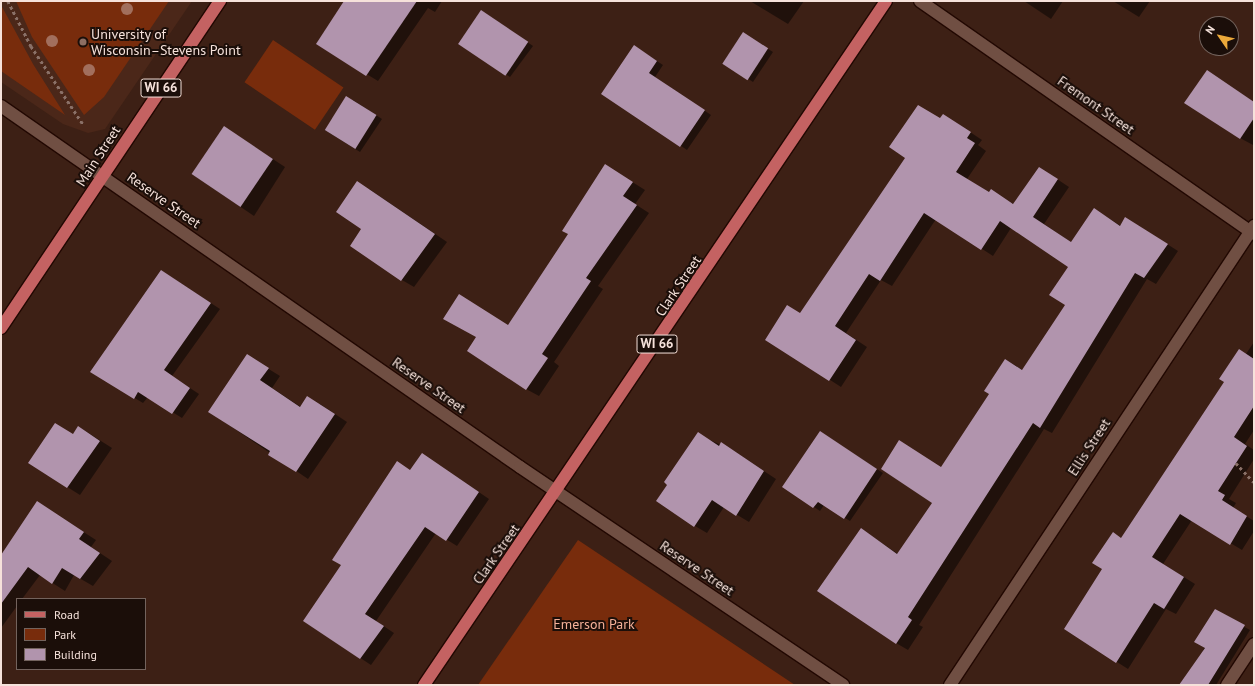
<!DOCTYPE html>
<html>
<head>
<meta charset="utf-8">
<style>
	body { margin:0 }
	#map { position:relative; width:1255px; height:686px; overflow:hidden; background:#3d2015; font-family:"PT Sans",sans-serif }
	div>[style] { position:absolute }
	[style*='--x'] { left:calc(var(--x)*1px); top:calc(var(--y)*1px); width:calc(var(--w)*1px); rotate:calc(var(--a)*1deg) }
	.built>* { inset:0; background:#4b2719 }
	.green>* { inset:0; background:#782c0c; transform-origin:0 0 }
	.shadow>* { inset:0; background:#0007 }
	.building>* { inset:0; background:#b194ad; transform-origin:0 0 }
	.path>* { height:2.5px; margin-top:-1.25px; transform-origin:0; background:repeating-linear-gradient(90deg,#8a7067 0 3px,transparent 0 6px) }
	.roads { filter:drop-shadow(1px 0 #220802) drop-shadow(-1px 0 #220802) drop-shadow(0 1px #220802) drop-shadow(0 -1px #220802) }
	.minor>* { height:12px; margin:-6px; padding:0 6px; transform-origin:6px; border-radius:6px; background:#704f43 }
	.major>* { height:12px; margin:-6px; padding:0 6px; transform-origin:6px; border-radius:6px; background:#c46262 }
	.trees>* { width:12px; height:12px; margin:-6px; border-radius:50%; background:#a26f5d }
	.dots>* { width:11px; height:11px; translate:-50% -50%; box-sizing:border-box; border:2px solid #1b0e09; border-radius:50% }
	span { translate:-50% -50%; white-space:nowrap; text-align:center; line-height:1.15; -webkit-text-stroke:4px #1b0e09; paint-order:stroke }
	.shield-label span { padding:1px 3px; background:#1b0e09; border:1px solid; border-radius:3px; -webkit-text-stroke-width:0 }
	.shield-label { font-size:13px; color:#f6e2db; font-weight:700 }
	.poi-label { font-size:14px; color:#f6e2db }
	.left { translate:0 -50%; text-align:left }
	.street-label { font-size:14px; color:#f6e2db }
	.park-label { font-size:14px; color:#f5b098 }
	.frame { position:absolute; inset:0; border:2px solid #f6e2db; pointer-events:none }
	.legend { position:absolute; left:16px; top:598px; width:130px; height:72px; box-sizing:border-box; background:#1b0e09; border:1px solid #73635d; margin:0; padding:5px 7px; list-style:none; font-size:12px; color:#f6e2db }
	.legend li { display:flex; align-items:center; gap:8px; height:20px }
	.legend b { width:20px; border:1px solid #73635d }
	.north { position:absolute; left:1199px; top:16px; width:40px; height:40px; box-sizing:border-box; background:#1b0e09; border:1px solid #73635d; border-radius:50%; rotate:304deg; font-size:11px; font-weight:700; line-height:16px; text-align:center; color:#f6e2db }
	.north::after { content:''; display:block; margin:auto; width:14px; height:18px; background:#eca93a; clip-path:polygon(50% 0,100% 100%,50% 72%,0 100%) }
</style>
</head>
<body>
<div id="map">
	<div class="built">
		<div style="clip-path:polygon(1px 1px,192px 1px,105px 129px,88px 133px,63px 124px,1px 82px)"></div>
	</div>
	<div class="green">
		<div style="clip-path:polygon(16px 1px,169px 1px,104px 97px,84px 115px,32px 37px)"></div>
		<div style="clip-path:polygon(1px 5px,33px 64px,65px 115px,1px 71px)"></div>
		<div style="left:273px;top:40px;width:85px;height:51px;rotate:34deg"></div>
		<div style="clip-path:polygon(578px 540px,795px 685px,478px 685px)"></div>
	</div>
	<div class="shadow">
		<div style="clip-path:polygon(346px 1px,442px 1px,435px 12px,428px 8px,378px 81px,317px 44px)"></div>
		<div style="clip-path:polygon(750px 1px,804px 1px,788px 24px)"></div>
		<div style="clip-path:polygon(1024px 1px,1063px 1px,1051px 19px)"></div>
		<div style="clip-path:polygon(1113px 1px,1150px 1px,1139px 17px)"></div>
		<div style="clip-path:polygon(488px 15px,533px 46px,510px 77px,460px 44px)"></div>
		<div style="clip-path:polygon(749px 37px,773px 52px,753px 82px,724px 63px)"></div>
		<div style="clip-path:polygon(640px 50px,663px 65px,655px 77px,711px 115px,687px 150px,602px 93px)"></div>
		<div style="clip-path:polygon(353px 100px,382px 119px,360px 152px,325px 130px)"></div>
		<div style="clip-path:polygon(1254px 102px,1254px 144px,1253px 145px,1240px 138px)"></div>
		<div style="clip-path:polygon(941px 119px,955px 122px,982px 140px,978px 145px,986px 151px,967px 179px,990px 193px,1014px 204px,1051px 175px,1069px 187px,1044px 224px,1072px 243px,1094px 209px,1121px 226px,1137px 225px,1178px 251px,1156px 284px,1147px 279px,1052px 433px,1044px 429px,919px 625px,923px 627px,908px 650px,896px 643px,861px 529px,898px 554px,933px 503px,941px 468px,990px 394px,1006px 360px,1023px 370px,1066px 305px,1069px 267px,1011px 228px,993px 256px,936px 219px,892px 286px,881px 280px,846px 333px,867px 347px,841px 387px,767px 339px,801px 314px)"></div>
		<div style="clip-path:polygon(236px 135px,285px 167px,254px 216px,192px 174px)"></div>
		<div style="clip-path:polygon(618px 173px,645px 190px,635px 204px,649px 213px,598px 286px,603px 289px,554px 362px,559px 366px,539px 396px,526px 389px,509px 326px)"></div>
		<div style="clip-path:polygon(369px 189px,447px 242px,414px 287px,402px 280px,363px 229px)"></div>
		<div style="clip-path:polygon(171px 277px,220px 309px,172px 376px,199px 394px,182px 418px,148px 397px,143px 403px,91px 372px)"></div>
		<div style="clip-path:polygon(1254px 342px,1254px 430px,1245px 444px,1254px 450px,1254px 459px,1229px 499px,1236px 503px,1233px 508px,1254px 521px,1254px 531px,1242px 550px,1192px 520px,1163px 564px,1195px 584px,1176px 614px,1166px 609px,1128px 669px,1117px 662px,1122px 539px)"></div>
		<div style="clip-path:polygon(259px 363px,280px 376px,272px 388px,301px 407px,320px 404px,347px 422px,308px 479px,210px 412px)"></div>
		<div style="clip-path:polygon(79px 427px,112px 448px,80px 495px,29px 463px,73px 435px)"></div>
		<div style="clip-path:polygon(826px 436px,883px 473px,850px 521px,824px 505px,820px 511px,784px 487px)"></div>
		<div style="clip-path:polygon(710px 440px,734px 451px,776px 479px,749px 522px,724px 507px,707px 533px,695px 526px)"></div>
		<div style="clip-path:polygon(433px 461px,489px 499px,457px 546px,436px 533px,376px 621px,394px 633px,371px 665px,304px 621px,411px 471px)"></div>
		<div style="clip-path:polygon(49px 510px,96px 540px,91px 547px,112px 561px,93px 586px,74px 575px,65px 591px,40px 575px,22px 599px,17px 599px,17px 606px,1px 628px,1px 557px)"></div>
		<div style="clip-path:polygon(1215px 611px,1250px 630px,1216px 685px,1193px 685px)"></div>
	</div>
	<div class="building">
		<div style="clip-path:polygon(344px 1px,417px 1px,366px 76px,316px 44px)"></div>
		<div style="left:481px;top:10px;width:57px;height:41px;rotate:34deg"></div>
		<div style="left:743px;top:32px;width:30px;height:38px;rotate:33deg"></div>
		<div style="clip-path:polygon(634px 45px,657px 61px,649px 73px,705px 110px,680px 147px,601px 94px)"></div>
		<div style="clip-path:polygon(1207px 70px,1254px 102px,1254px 118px,1240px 139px,1184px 103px)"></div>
		<div style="left:346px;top:96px;width:36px;height:40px;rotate:32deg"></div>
		<div style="clip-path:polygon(918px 105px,940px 118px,943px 114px,971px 132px,967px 138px,975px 143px,956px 172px,989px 192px,991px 189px,1013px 204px,1039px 167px,1058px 179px,1033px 217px,1071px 242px,1094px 208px,1120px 226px,1125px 217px,1168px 244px,1144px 278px,1135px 273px,1040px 428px,1033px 423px,908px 617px,912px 620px,896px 644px,817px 591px,861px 528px,897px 554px,932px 503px,881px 469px,899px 440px,941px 467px,989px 394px,984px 391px,1005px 359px,1022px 370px,1065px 305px,1049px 295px,1068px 267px,1000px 221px,981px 250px,924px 213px,880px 281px,869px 274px,835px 326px,856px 340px,829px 381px,765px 340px,787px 305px,800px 313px,905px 158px,889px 147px)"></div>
		<div style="left:224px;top:126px;width:59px;height:58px;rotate:34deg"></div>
		<div style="clip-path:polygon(605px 164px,633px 182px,623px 196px,637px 205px,586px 278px,591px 281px,542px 354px,548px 358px,526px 390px,467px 351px,476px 337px,443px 319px,459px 294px,508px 325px,568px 234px,562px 231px)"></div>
		<div style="clip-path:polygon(357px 181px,435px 234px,401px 281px,350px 246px,361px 229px,336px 212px)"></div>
		<div style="clip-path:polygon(161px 270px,211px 303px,164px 370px,190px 388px,172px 414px,138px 392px,134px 399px,90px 372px)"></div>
		<div style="clip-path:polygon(1239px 349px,1254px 359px,1254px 406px,1234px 437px,1247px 446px,1218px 491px,1225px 495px,1222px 500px,1247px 516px,1230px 545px,1180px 514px,1152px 557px,1184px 577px,1164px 609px,1154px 603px,1116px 663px,1064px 629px,1102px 569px,1092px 563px,1113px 532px,1121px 538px,1224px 382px,1219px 379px)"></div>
		<div style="clip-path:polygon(247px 354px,269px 368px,260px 380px,300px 407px,307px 396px,335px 414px,296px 472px,268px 455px,270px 451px,208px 412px)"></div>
		<div style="clip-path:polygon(55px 423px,73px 434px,78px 426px,100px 441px,67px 488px,28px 463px)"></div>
		<div style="clip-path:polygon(820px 431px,877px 469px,844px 519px,818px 502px,813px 508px,782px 487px)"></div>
		<div style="clip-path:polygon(698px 432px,719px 446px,721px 442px,764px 471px,736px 516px,712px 500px,694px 527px,656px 501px,667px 485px,664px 482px)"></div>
		<div style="clip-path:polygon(422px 453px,479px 492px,446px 541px,425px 527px,365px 614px,384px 626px,360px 659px,303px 621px,341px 565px,332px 560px,397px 461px,410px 470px)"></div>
		<div style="clip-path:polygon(37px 501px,84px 532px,79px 539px,100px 553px,80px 579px,62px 568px,52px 584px,28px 567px,1px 604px,1px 555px)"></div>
		<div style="clip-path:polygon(1215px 609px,1245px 625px,1208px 685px,1179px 685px,1205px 648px,1194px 642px)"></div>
	</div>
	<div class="path">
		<div style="--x:8;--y:1;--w:51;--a:62.9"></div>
		<div style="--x:31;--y:46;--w:94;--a:56.3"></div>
		<div style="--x:1236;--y:463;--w:26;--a:47"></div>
	</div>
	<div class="roads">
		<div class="minor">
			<div style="--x:920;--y:1;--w:407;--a:34.9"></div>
			<div style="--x:1;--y:106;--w:632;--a:34.82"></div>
			<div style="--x:520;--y:467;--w:390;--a:34"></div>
			<div style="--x:950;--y:685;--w:551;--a:-56.48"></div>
			<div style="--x:1227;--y:685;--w:49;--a:-56.6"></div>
		</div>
		<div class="major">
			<div style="--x:1;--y:328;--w:394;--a:-56.2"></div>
			<div style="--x:424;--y:685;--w:825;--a:-55.96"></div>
		</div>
	</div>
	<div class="trees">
		<div style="left:127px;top:9px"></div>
		<div style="left:52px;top:41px"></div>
		<div style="left:89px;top:70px"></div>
	</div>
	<div class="dots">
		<div style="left:83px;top:42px;background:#8d6e63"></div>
	</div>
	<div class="shield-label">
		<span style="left:161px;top:88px">WI 66</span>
		<span style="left:657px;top:344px">WI 66</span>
	</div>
	<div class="poi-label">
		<span class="left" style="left:91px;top:42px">University of<br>Wisconsin–Stevens Point</span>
	</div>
	<div class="street-label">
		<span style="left:1096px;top:105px;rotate:35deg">Fremont Street</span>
		<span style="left:98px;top:156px;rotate:-57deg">Main Street</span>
		<span style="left:164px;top:200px;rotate:35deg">Reserve Street</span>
		<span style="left:678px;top:286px;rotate:-56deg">Clark Street</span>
		<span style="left:429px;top:385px;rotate:35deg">Reserve Street</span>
		<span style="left:1089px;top:447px;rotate:-57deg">Ellis Street</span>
		<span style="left:496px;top:554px;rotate:-55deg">Clark Street</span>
		<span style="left:697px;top:568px;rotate:34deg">Reserve Street</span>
	</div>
	<div class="park-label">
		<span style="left:594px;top:624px">Emerson Park</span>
	</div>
	<div class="frame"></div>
	<ul class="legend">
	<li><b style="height:5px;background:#c46262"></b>Road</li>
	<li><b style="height:11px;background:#782c0c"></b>Park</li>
	<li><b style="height:11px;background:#b194ad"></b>Building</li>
	</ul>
	<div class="north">N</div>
</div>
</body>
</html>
